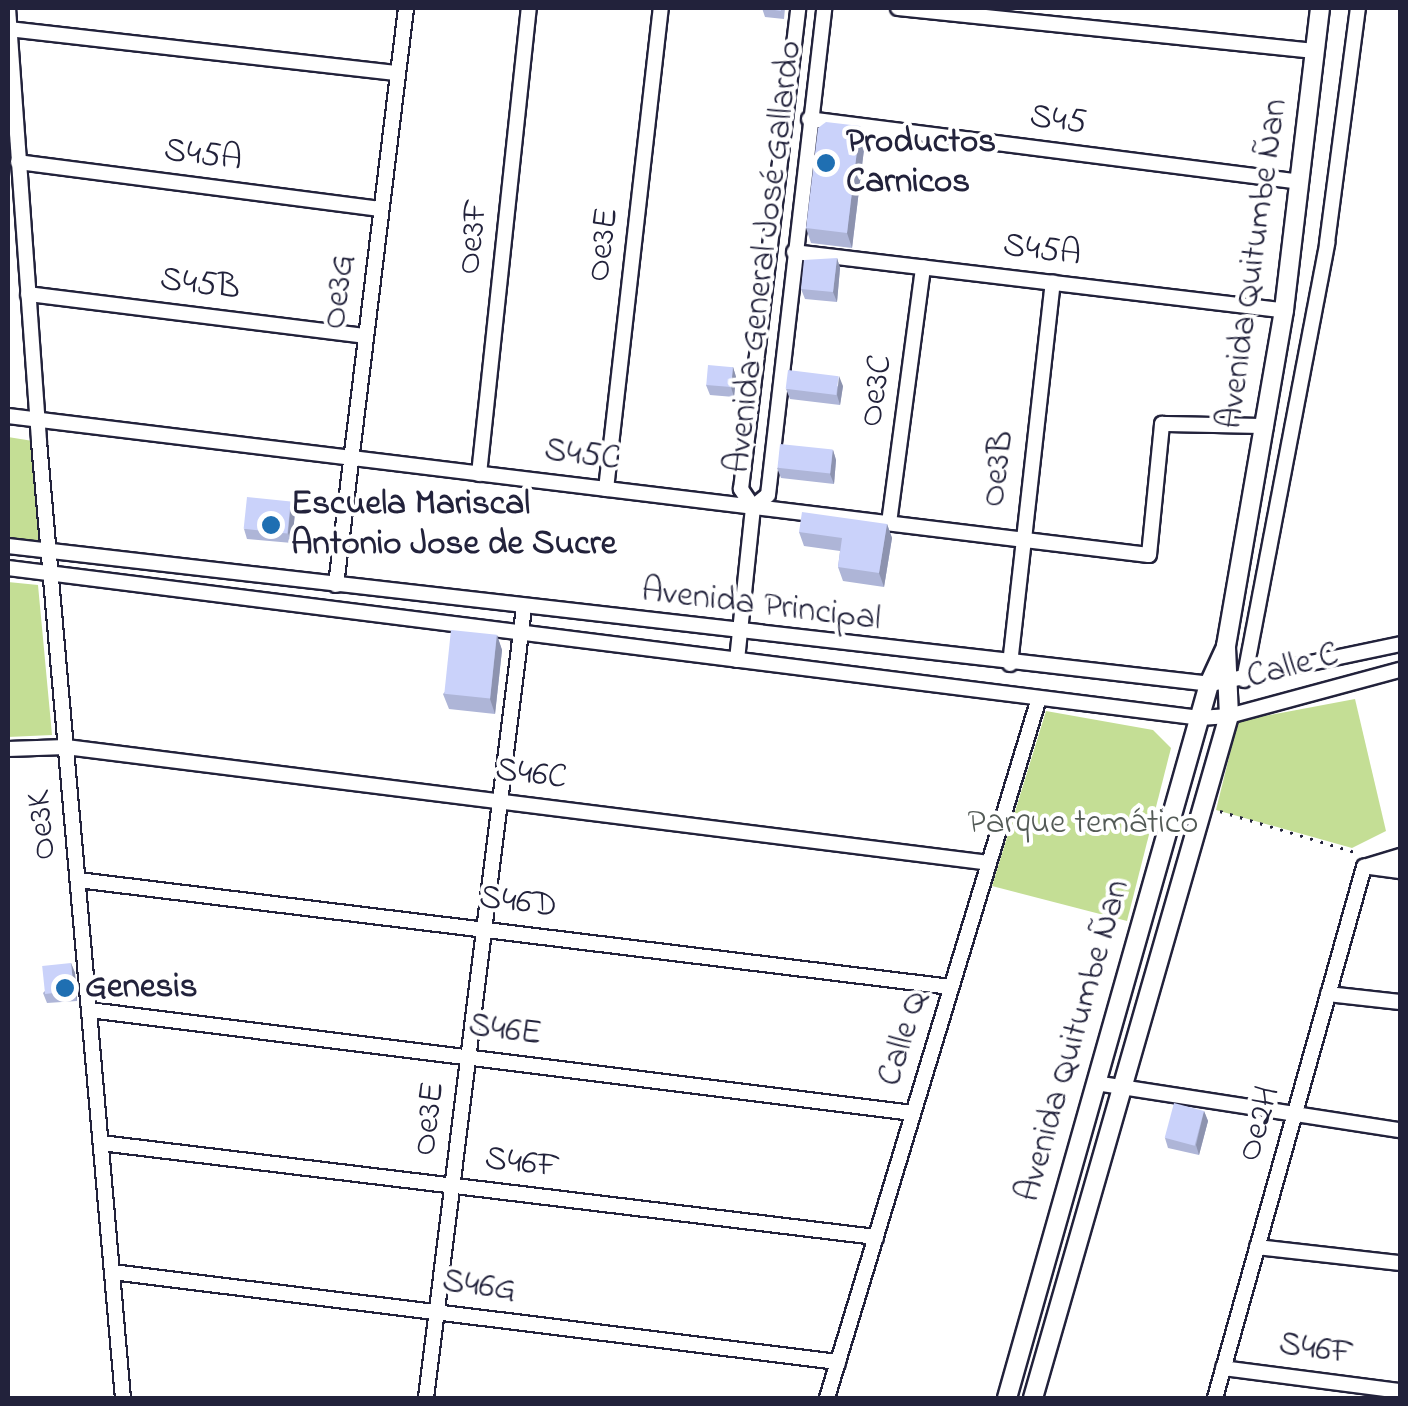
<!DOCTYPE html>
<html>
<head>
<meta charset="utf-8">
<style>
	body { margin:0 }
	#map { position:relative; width:1408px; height:1406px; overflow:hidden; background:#fff; font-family:"Indie Flower",sans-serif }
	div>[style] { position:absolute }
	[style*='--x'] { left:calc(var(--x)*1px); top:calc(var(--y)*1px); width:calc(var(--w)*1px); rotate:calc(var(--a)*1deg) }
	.green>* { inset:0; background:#c4de95 }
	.path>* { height:2.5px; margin-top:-1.25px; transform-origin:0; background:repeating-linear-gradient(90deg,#22223b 0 2.5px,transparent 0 10.5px) }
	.roads { filter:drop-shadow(2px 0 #22223b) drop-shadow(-2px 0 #22223b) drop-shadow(0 2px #22223b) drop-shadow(0 -2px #22223b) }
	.minor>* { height:14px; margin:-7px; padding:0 7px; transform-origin:7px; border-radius:7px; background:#fff }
	.tertiary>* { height:18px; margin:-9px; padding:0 9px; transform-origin:9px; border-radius:9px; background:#fff }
	.wall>* { inset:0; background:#aeb5d7 }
	.shaded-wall>* { inset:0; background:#8d93af }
	.building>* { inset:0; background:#cad2fa; transform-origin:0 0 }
	.dots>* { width:28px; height:28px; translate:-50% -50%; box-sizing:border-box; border:5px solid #fff; border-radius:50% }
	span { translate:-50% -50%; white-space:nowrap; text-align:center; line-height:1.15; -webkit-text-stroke:8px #fff; paint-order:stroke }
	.street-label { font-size:35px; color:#22223b }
	.poi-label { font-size:35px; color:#22223b; font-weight:700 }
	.left { translate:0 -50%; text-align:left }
	.park-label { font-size:35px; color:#535a56 }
	.frame { position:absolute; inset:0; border:10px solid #22223b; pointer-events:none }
</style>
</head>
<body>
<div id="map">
	<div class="green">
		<div style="clip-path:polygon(8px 437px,39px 442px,49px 551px,8px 546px)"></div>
		<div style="clip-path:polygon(8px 582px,38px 585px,52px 735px,8px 737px)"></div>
		<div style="clip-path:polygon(1355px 699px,1386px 831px,1352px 848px,1216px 810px,1238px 721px)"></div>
		<div style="clip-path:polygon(1046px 711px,1153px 730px,1171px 748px,1127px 921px,992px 886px)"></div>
	</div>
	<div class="path">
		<div style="--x:1220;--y:811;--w:141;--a:16.9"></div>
	</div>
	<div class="roads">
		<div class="minor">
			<div style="--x:8;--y:8;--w:435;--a:85.9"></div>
			<div style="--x:39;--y:442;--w:960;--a:84.98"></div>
			<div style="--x:898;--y:8;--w:419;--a:5.9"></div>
			<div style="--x:9;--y:29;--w:391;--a:6.5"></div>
			<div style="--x:809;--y:119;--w:495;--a:7.3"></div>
			<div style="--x:18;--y:162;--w:366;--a:7.4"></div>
			<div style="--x:794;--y:252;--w:493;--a:6.8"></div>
			<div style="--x:28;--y:294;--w:340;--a:7.1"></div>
			<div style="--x:8;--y:416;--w:1149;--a:6.95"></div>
			<div style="--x:1149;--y:555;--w:132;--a:-84.3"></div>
			<div style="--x:1162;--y:424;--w:104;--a:1.1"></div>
			<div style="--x:479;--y:474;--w:469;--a:-83.9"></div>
			<div style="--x:606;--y:489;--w:484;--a:-83.5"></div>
			<div style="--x:753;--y:507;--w:19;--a:-39"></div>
			<div style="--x:768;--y:495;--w:490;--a:-83.4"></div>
			<div style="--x:889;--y:523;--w:258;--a:-82.4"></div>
			<div style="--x:8;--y:546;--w:1211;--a:6.54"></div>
			<div style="--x:1211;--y:684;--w:193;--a:-11.9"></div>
			<div style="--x:8;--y:568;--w:1201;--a:7.17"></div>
			<div style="--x:1200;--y:718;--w:29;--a:-4"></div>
			<div style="--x:1229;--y:716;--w:177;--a:-15.1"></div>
			<div style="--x:336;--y:585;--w:581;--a:-83.08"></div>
			<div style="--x:737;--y:660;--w:154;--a:-84"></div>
			<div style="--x:753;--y:507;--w:22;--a:-124"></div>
			<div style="--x:741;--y:489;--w:484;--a:-83.2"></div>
			<div style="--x:1010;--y:664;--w:384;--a:-83.6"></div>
			<div style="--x:1244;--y:680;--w:445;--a:-79.2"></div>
			<div style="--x:1327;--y:243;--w:237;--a:-82.5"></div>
			<div style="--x:8;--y:749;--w:58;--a:-2"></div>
			<div style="--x:66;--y:747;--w:930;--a:7.16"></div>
			<div style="--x:1364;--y:867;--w:38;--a:-17"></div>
			<div style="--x:1370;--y:867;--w:30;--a:8"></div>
			<div style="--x:78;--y:880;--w:880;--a:6.99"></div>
			<div style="--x:1328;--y:994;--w:72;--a:6.3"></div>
			<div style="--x:89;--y:1010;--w:830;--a:7.13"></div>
			<div style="--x:1095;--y:1083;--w:309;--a:8.8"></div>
			<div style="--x:101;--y:1143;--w:781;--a:6.92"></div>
			<div style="--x:1257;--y:1247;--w:144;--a:6.4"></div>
			<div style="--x:112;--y:1272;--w:732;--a:7.07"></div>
			<div style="--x:1223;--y:1368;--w:178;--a:7.4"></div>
			<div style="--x:426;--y:1398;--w:796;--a:-82.93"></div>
			<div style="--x:827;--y:1398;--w:731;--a:-73.15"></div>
			<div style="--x:1215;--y:1398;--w:552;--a:-74.33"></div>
		</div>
		<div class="tertiary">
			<div style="--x:1007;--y:1398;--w:742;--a:-74.2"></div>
			<div style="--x:1209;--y:684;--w:41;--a:-65.3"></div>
			<div style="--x:1033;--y:1398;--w:710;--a:-73.97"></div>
			<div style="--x:1229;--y:716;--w:70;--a:-92.5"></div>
			<div style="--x:1226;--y:646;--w:341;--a:-80.2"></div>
			<div style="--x:1284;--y:310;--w:304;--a:-83.2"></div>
		</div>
	</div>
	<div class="wall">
		<div style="clip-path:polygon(762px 8px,785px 8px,784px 19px,765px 17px)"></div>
		<div style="clip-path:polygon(865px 141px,852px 248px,811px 243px,806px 228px)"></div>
		<div style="clip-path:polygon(837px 258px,840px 268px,837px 302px,805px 299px,801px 289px)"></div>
		<div style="clip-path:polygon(733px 367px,736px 377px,734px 397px,710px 395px,706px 385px)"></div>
		<div style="clip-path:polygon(843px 386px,840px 405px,790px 399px,786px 389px)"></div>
		<div style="clip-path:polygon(833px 450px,836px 460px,834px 484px,781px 478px,777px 468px)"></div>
		<div style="clip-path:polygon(291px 502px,295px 512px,292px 543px,247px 539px,244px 529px)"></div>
		<div style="clip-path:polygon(887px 524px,892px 538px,884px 587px,843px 581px,838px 567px,840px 551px,804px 546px,799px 532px)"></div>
		<div style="clip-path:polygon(497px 635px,502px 650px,495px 714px,449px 709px,443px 694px)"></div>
		<div style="clip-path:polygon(71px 963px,75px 973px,77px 1001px,47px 1003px,43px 993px)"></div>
		<div style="clip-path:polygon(1204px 1111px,1208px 1121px,1199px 1155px,1168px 1148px,1165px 1138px)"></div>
	</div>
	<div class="shaded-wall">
		<div style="clip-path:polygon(860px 126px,865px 141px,852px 248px,847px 233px)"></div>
		<div style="clip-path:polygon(837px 258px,840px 268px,837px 302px,833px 292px)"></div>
		<div style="clip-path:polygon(733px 367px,736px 377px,734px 397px,731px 387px)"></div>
		<div style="clip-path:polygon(839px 376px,843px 386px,840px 405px,837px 395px)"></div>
		<div style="clip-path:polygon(833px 450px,836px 460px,834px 484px,830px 474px)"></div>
		<div style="clip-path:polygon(291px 502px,295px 512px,292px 543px,288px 533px)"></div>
		<div style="clip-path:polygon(887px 524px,892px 538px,884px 587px,879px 573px)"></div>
		<div style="clip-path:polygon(497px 635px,502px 650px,495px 714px,490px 699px)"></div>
		<div style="clip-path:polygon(71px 963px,75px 973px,77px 1001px,74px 991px)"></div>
		<div style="clip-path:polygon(1204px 1111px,1208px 1121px,1199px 1155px,1196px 1145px)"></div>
	</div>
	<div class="building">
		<div style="clip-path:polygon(762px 8px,781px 8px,781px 11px)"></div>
		<div style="clip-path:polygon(826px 122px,860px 126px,847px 233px,806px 228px,818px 128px)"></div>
		<div style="clip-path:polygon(837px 258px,833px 292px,801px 289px,804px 260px)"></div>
		<div style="left:708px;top:365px;width:25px;height:20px;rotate:5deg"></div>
		<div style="left:788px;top:370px;width:51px;height:19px;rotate:7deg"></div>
		<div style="left:780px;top:444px;width:53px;height:24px;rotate:6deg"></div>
		<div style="left:247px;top:497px;width:44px;height:32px;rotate:6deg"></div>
		<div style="clip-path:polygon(802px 512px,887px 524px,879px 573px,838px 567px,842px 538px,799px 532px)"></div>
		<div style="left:451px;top:630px;width:46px;height:64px;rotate:6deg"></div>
		<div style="left:71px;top:963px;width:28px;height:29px;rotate:84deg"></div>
		<div style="left:1174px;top:1103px;width:31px;height:36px;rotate:15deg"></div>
	</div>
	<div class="dots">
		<div style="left:826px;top:163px;background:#1f6fb2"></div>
		<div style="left:271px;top:525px;background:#1f6fb2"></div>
		<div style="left:65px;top:988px;background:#1f6fb2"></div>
	</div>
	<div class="street-label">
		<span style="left:1058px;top:121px;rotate:7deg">S45</span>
		<span style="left:203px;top:156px;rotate:7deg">S45A</span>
		<span style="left:474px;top:237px;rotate:-84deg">Oe3F</span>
		<span style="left:604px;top:245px;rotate:-83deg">Oe3E</span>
		<span style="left:1042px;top:251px;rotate:7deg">S45A</span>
		<span style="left:765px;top:257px;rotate:-83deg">Avenida General José Gallardo</span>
		<span style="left:1254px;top:264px;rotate:-82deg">Avenida Quitumbe Ñan</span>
		<span style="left:200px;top:285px;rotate:7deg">S45B</span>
		<span style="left:340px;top:292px;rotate:-83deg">Oe3G</span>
		<span style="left:877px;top:391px;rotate:-82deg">Oe3C</span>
		<span style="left:582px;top:456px;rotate:7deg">S45C</span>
		<span style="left:999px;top:469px;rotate:-83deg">Oe3B</span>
		<span style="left:761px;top:606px;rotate:7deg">Avenida Principal</span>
		<span style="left:1293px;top:667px;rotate:-15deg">Calle C</span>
		<span style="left:531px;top:775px;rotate:7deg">S46C</span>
		<span style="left:43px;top:825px;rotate:-95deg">Oe3K</span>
		<span style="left:518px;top:903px;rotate:7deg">S46D</span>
		<span style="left:505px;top:1031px;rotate:7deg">S46E</span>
		<span style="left:904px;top:1039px;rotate:-73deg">Calle Q</span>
		<span style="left:1074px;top:1041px;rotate:-74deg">Avenida Quitumbe Ñan</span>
		<span style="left:430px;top:1119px;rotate:-83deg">Oe3E</span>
		<span style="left:1260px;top:1124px;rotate:-74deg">Oe2H</span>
		<span style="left:522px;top:1164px;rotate:7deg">S46F</span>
		<span style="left:479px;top:1287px;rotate:7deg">S46G</span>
		<span style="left:1316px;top:1350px;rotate:7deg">S46F</span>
	</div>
	<div class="poi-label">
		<span class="left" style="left:846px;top:163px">Productos<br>Carnicos</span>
		<span class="left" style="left:291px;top:525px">Escuela Mariscal<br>Antonio Jose de Sucre</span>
		<span class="left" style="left:85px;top:988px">Genesis</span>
	</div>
	<div class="park-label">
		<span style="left:1083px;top:824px">Parque temático</span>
	</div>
	<div class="frame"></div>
</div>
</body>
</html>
